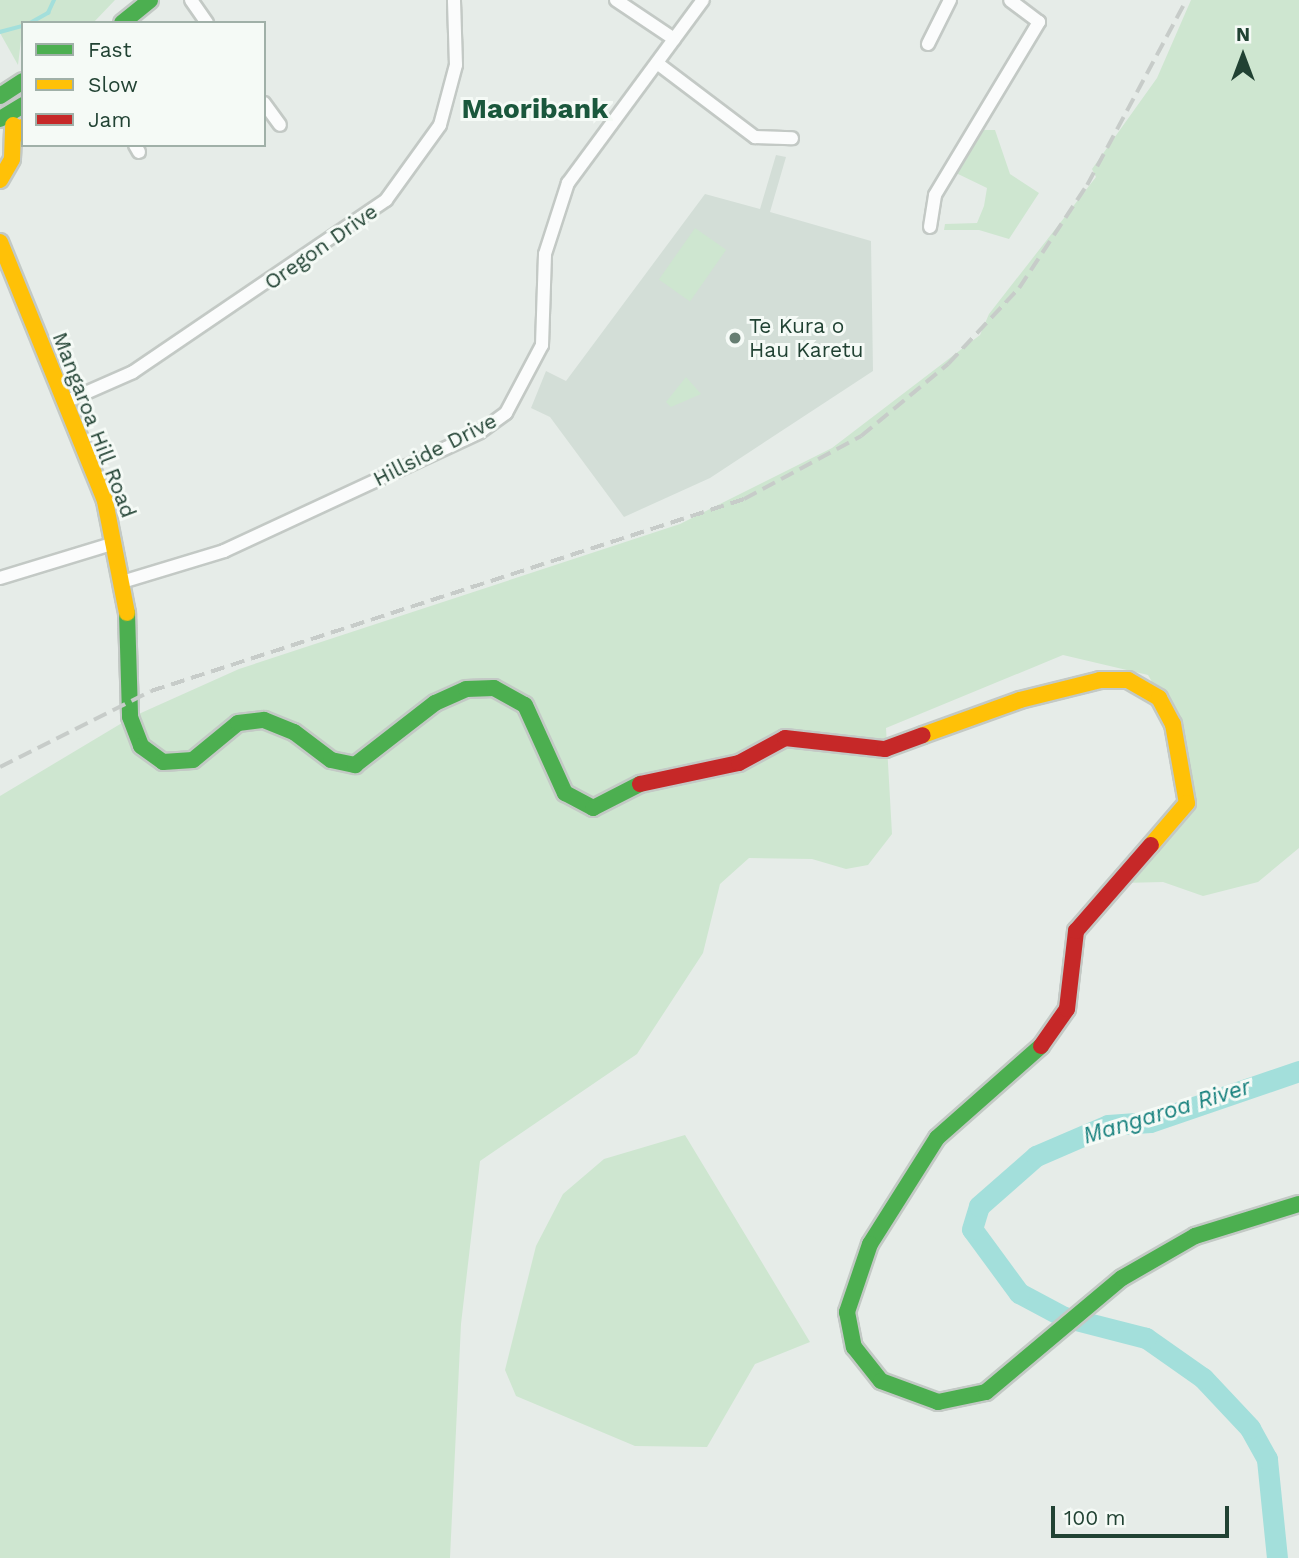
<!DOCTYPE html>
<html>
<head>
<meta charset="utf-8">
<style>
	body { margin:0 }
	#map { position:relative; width:1299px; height:1558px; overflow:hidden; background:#e6ece8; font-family:"Work Sans",sans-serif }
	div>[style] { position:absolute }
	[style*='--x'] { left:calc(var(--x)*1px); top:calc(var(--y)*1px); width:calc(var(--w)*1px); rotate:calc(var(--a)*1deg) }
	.built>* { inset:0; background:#d3ded7 }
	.green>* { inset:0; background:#cee6d0; transform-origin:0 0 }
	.stream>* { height:3.5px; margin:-1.75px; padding:0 1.75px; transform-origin:1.75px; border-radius:1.75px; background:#a3dfdb }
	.river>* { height:21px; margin:-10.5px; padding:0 10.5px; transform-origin:10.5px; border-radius:10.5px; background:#a3dfdb }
	.roads { filter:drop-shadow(2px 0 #c3c9c5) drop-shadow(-2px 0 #c3c9c5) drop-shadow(0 2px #c3c9c5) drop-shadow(0 -2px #c3c9c5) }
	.street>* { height:12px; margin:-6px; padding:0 6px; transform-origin:6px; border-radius:6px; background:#fbfcfc }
	.fast>* { height:16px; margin:-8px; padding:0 8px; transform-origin:8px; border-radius:8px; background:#4caf50 }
	.slow>* { height:16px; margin:-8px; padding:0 8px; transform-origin:8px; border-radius:8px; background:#ffc107 }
	.jam>* { height:16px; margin:-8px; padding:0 8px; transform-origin:8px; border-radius:8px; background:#c62828 }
	.rail>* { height:3.5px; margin-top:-1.75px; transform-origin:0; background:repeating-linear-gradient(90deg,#c7ccc9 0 14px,transparent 0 21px) }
	.dots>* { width:19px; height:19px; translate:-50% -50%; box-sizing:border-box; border:4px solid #f5faf6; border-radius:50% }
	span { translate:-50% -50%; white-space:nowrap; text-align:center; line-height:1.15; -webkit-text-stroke:6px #f5faf6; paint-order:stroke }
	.street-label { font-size:21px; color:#214233 }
	.poi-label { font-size:21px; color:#214233 }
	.left { translate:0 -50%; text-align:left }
	.water-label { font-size:23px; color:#147f7c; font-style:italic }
	.district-label { font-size:28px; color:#1a573c; font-weight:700 }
	.legend { position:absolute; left:21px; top:21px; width:245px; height:126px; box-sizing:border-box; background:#f5faf6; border:2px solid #a0b0a8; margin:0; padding:9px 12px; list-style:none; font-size:21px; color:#214233 }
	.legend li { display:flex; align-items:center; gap:14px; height:35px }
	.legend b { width:35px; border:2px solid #a0b0a8 }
	.north { position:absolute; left:1208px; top:21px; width:70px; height:70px; -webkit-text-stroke:5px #f5faf6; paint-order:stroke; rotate:0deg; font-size:19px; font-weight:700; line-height:28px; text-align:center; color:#214233 }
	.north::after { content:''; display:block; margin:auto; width:24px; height:32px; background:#214233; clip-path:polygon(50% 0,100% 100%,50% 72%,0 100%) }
	.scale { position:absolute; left:1051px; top:1506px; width:178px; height:32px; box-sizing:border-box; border:4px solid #214233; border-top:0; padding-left:9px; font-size:21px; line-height:24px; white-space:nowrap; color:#214233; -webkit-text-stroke:5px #f5faf6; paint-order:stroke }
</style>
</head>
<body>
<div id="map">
	<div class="built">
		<div style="clip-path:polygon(776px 155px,786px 157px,770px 212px,871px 241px,873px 371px,710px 478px,624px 517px,550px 417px,531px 408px,546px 371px,566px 381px,705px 194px,760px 209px)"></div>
	</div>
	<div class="green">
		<div style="clip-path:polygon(0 0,115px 0,93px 23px,23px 23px,18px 65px,0 33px)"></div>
		<div style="clip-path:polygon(1191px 0,1299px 0,1299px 848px,1258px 882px,1203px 896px,1163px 882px,1122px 883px,1184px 807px,1185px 739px,1148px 675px,1063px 655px,886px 728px,892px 834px,868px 865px,846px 869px,812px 859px,749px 858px,720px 884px,703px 953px,637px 1054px,480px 1161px,461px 1324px,450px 1558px,0 1558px,0 796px,132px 717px,239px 669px,680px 524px,832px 448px,980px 335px,989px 314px,1096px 177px,1092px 169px,1157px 78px)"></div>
		<div style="clip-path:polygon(982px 130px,995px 130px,1010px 174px,1039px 193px,1009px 239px,979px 230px,944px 230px,945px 224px,977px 223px,984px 206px,987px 188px,956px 173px)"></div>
		<div style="left:695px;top:228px;width:38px;height:63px;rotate:35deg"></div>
		<div style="clip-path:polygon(686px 377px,701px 394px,671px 407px,666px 402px)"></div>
		<div style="clip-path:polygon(685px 1135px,810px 1342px,755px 1364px,707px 1447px,635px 1446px,516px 1396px,505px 1370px,536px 1246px,563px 1194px,604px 1159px)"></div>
	</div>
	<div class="stream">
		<div style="--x:30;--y:23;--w:21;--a:-29"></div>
		<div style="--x:48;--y:13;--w:14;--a:-65"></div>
		<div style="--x:0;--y:32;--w:24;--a:-15"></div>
	</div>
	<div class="river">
		<div style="--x:1277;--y:1558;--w:100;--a:-95.8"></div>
		<div style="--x:1267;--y:1459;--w:35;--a:-119"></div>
		<div style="--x:1250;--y:1428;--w:69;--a:-133.2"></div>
		<div style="--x:1203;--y:1378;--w:70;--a:-144.9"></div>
		<div style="--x:1146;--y:1338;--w:85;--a:-165.6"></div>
		<div style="--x:1064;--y:1317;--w:51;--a:-151.9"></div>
		<div style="--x:1019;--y:1293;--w:79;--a:-126.3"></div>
		<div style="--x:972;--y:1229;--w:24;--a:-73"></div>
		<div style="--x:979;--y:1206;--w:76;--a:-41.3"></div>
		<div style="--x:1036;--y:1156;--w:78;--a:-23.3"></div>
		<div style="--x:1108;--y:1125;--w:42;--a:-4.1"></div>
		<div style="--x:1150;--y:1122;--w:157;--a:-18.9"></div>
	</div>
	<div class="roads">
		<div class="street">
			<div style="--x:191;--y:0;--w:28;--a:55"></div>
			<div style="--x:616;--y:0;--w:70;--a:33.9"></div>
			<div style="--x:928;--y:44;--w:49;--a:-63.4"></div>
			<div style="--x:657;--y:63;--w:123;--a:37.1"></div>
			<div style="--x:755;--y:137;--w:37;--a:2"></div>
			<div style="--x:264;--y:103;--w:27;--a:54"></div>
			<div style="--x:135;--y:145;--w:8;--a:60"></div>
			<div style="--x:930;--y:227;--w:32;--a:-81"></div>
			<div style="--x:935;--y:195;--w:202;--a:-59"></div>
			<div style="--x:1039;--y:22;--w:36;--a:-143"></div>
			<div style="--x:65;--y:402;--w:74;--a:-23.8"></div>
			<div style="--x:133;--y:372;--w:306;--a:-34.2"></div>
			<div style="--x:386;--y:200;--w:92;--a:-54.2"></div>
			<div style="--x:440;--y:125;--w:62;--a:-75.1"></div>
			<div style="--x:456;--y:65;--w:65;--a:-91.8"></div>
			<div style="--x:0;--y:578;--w:120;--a:-16.9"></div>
			<div style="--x:122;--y:582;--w:107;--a:-16.9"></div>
			<div style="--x:224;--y:551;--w:282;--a:-24.9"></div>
			<div style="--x:480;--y:432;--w:32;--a:-36"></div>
			<div style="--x:506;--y:413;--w:77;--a:-62.1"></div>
			<div style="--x:542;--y:345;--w:91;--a:-88.1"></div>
			<div style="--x:545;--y:254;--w:75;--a:-72.1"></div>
			<div style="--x:568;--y:183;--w:227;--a:-53.6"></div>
		</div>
		<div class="fast">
			<div style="--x:122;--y:23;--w:36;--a:-39"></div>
			<div style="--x:0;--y:96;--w:27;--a:-33"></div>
			<div style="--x:0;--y:119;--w:27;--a:-31"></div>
			<div style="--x:127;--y:613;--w:104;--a:88.3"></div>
			<div style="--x:130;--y:717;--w:31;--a:69"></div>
			<div style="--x:141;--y:746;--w:27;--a:36"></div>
			<div style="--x:163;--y:762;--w:30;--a:-4"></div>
			<div style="--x:193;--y:760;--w:58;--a:-39.4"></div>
			<div style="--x:238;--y:723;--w:26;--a:-7"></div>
			<div style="--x:264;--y:720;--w:32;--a:22"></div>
			<div style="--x:294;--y:732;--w:46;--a:37.1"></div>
			<div style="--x:331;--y:760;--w:25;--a:12"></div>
			<div style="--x:355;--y:765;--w:101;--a:-37.8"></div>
			<div style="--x:435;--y:703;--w:34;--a:-24"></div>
			<div style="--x:466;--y:689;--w:28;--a:-2"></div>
			<div style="--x:494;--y:688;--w:35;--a:29"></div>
			<div style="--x:525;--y:705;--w:97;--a:65.6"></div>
			<div style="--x:565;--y:793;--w:32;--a:28"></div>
			<div style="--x:593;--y:808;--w:53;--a:-27.1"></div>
			<div style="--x:1041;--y:1046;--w:139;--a:138.5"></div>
			<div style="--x:937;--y:1138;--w:125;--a:122.3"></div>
			<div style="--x:870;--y:1244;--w:72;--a:108.7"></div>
			<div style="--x:847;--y:1312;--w:36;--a:79"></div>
			<div style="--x:854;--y:1347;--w:43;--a:51.5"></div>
			<div style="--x:881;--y:1381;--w:61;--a:20.2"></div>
			<div style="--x:938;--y:1402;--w:49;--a:-11.8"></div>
			<div style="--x:986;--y:1392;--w:177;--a:-40"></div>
			<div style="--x:1122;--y:1278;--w:84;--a:-29.9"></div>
			<div style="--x:1195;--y:1236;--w:109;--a:-17.1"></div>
		</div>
		<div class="slow">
			<div style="--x:16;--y:135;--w:11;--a:-49"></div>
			<div style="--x:0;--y:180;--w:24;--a:-60"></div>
			<div style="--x:12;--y:159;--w:34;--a:-88"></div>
			<div style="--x:0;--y:242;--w:279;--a:67.9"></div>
			<div style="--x:105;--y:501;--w:114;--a:78.9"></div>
			<div style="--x:923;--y:735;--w:103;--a:-19.8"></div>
			<div style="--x:1020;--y:700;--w:82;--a:-14"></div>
			<div style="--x:1100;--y:680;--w:28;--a:0"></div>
			<div style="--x:1128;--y:680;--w:36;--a:30"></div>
			<div style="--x:1159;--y:698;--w:30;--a:62"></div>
			<div style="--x:1173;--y:724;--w:80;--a:80"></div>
			<div style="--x:1187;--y:803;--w:55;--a:130.6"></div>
		</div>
		<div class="jam">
			<div style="--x:640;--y:784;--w:101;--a:-12"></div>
			<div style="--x:739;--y:763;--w:52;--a:-28.5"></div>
			<div style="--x:785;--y:738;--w:101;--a:6.3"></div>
			<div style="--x:885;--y:749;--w:40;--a:-20.2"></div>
			<div style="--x:1041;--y:1046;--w:45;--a:-54.9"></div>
			<div style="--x:1067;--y:1009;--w:79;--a:-83.4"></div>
			<div style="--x:1076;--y:931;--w:114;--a:-48.9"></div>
		</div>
	</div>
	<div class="rail">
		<div style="--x:0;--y:767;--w:169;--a:-26.7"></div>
		<div style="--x:151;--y:691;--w:623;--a:-17.94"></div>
		<div style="--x:744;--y:499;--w:133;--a:-28.3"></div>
		<div style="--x:861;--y:436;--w:113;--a:-39.6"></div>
		<div style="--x:948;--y:364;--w:104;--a:-46.9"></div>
		<div style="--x:1019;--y:288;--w:123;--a:-56.6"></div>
		<div style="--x:1087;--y:185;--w:210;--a:-61.8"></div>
	</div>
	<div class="dots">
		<div style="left:735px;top:338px;background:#667e72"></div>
	</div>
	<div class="street-label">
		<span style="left:321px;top:247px;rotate:-35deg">Oregon Drive</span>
		<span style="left:94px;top:425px;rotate:69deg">Mangaroa Hill Road</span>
		<span style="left:435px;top:450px;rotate:-27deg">Hillside Drive</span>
	</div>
	<div class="poi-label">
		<span class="left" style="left:749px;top:338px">Te Kura o<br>Hau Karetu</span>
	</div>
	<div class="water-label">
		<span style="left:1167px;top:1112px;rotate:-17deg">Mangaroa River</span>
	</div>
	<div class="district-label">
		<span style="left:535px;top:109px">Maoribank</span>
	</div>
	<ul class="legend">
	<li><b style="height:9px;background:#4caf50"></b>Fast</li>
	<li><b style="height:9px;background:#ffc107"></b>Slow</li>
	<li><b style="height:9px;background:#c62828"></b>Jam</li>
	</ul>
	<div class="north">N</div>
	<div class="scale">100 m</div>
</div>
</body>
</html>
